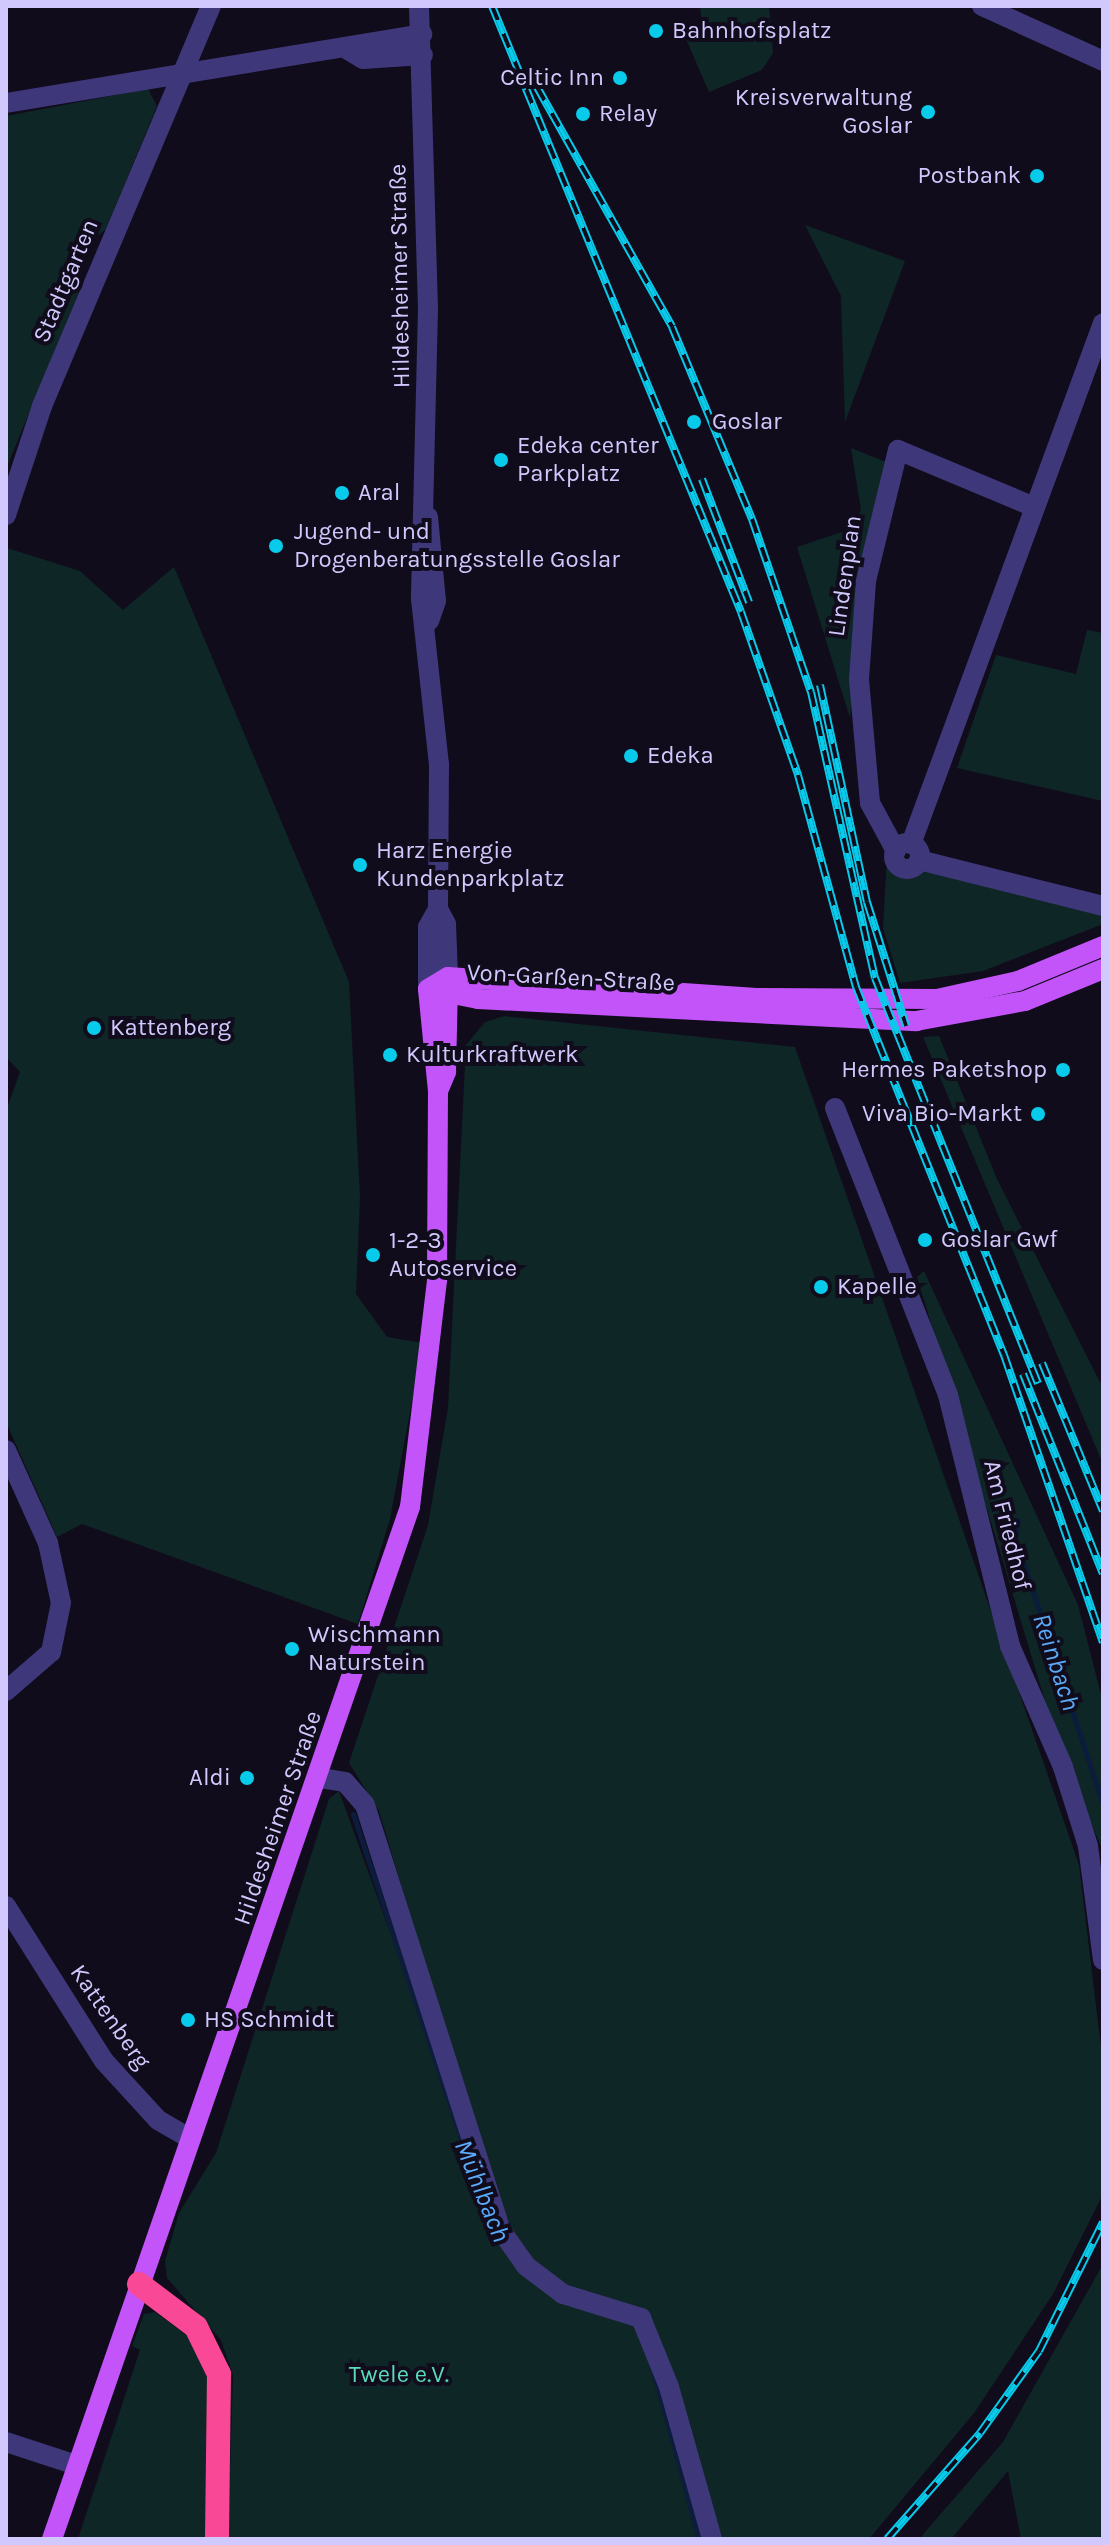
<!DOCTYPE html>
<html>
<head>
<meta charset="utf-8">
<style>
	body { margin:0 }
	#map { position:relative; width:1109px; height:2545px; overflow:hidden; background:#100c1c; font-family:Karla,sans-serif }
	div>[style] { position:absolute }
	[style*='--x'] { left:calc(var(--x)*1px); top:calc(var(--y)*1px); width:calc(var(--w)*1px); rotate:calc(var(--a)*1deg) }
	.green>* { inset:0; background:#0f2626 }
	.stream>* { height:5px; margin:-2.5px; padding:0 2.5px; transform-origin:2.5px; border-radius:2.5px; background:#0c1c3c }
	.minor>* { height:20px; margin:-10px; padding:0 10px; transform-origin:10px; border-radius:10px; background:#3e387a }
	.minor>.ring { margin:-10px; padding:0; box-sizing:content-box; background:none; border:20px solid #3e387a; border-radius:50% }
	.major>* { height:20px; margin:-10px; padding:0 10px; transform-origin:10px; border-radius:10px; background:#c254f9 }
	.highway>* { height:24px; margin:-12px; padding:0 12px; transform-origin:12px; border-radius:12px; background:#f94896 }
	.rail>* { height:8px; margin-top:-4px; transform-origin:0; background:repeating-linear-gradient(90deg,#100c1c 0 15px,#08cbeb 0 30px); box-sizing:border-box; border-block:2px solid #08cbeb }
	.dots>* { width:22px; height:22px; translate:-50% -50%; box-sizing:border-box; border:4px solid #100c1c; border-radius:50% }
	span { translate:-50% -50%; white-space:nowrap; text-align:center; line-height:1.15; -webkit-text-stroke:8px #100c1c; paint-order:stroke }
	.poi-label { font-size:24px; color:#d1c9fd }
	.left { translate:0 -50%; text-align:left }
	.right { translate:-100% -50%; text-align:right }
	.street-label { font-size:24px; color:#d1c9fd }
	.park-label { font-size:24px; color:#59dabf }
	.water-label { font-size:26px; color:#5baafa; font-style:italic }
	.frame { position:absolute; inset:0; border:8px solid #d1c9fd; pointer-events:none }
</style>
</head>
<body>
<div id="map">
	<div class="green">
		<div style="clip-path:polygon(700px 6px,769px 6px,773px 53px,762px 70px,709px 92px,683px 32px,702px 25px)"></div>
		<div style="clip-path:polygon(148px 89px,157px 106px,106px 229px,72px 256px,81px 287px,6px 469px,6px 116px)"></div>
		<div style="clip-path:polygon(805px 225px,905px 261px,845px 422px,841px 296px)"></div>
		<div style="clip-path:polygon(851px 448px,891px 464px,856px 633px,850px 718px,797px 547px,851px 529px,861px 510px)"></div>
		<div style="clip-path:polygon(7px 548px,80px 571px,123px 610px,174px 567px,349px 982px,360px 1197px,356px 1294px,387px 1337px,423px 1343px,390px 1519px,358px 1624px,82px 1524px,57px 1537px,6px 1422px,6px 1111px,20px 1072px,6px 1057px)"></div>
		<div style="clip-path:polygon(1087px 630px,1103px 633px,1103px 801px,957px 768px,996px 655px,1076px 674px)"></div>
		<div style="clip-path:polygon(887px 857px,1103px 914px,1103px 924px,983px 971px,900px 983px,883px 928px)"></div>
		<div style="clip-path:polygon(504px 1016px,795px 1047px,1079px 1865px,1103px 2064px,1103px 2194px,1053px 2294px,974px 2413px,869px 2539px,723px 2539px,644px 2315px,565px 2292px,505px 2233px,379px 1811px,349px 1763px,428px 1525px,448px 1408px,466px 1045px,485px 1022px)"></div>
		<div style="clip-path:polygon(939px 1036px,997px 1179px,1103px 1388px,1103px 1464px,923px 1037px)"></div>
		<div style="clip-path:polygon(924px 1271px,1078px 1605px,1103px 1702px,1103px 1850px,1065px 1767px,917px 1277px)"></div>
		<div style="clip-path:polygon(339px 1791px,499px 2233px,525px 2269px,639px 2320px,654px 2348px,699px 2539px,228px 2539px,233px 2375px,221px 2340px,167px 2278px,165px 2261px,179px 2213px,216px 2153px,329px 1799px)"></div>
		<div style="clip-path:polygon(1103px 2264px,1103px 2539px,1021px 2539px,1008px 2471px,951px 2539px,919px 2539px,1003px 2442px)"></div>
		<div style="clip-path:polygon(155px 2312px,189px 2337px,209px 2381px,207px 2539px,78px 2539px,140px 2350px,132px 2346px,144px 2314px)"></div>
	</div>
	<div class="stream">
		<div style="--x:1018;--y:1520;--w:17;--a:100"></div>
		<div style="--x:1015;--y:1537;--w:281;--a:71.8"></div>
		<div style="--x:353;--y:1814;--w:415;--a:71.6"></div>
		<div style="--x:652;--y:2366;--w:179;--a:74.8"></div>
	</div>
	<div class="minor">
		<div style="--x:419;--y:6;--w:303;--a:88.3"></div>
		<div style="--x:428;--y:309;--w:290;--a:91.4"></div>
		<div style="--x:421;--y:599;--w:166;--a:83.8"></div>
		<div style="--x:439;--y:764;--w:145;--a:90.4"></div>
		<div style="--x:438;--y:909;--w:21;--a:119"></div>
		<div style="--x:428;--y:927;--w:62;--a:90"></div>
		<div style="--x:982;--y:6;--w:133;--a:24.4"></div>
		<div style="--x:348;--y:50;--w:17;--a:31"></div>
		<div style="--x:363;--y:59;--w:60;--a:-3.8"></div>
		<div style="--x:6;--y:103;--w:422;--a:-9.4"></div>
		<div style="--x:6;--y:515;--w:115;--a:-71.7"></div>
		<div style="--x:42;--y:406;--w:434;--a:-67.1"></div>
		<div style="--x:428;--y:517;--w:84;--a:84.6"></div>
		<div style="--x:436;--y:601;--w:21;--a:109"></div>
		<div class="ring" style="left:894px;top:843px;width:6px;height:6px"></div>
		<div style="--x:911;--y:844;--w:555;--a:-69.77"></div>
		<div style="--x:896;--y:851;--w:55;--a:-118.4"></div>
		<div style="--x:870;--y:803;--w:124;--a:-95.1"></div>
		<div style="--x:859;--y:679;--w:98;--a:-85.9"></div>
		<div style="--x:866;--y:581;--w:135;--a:-76.3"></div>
		<div style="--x:898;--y:450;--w:147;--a:22.7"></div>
		<div style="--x:919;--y:860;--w:190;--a:14"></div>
		<div style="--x:438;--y:909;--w:17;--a:62"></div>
		<div style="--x:446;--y:924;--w:53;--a:87.8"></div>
		<div style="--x:835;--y:1108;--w:308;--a:68.5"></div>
		<div style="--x:948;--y:1395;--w:259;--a:76.1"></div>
		<div style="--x:1010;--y:1646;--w:132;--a:66.3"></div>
		<div style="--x:1063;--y:1767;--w:83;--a:72.4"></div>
		<div style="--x:1088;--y:1846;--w:115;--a:82.5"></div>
		<div style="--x:6;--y:1450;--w:102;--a:65.7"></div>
		<div style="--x:48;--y:1543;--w:61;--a:77.8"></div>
		<div style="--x:61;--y:1603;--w:50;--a:101.5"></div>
		<div style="--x:51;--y:1652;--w:60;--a:139.1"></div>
		<div style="--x:320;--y:1778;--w:25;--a:9"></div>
		<div style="--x:345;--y:1782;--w:30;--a:49"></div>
		<div style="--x:365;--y:1805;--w:445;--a:72.3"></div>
		<div style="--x:500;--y:2229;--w:45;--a:54.9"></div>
		<div style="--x:526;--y:2266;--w:46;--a:37.1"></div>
		<div style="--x:563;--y:2294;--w:82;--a:17.1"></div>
		<div style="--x:641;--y:2318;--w:74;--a:67.9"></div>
		<div style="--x:669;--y:2387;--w:158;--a:74.2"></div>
		<div style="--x:6;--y:1906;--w:183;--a:57.7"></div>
		<div style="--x:104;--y:2061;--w:80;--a:47.5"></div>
		<div style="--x:158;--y:2120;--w:38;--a:30"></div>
		<div style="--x:6;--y:2442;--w:74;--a:18.2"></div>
	</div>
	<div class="major">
		<div style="--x:428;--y:989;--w:23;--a:-31"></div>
		<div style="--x:448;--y:977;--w:309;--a:3.9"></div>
		<div style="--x:756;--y:998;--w:181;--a:0.3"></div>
		<div style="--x:937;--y:999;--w:83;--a:-12.5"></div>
		<div style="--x:1018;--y:981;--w:92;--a:-22.4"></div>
		<div style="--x:428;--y:989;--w:51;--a:11.3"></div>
		<div style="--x:478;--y:999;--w:439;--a:2.9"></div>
		<div style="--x:916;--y:1021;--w:111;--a:-10.4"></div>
		<div style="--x:1025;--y:1001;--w:84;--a:-22.3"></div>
		<div style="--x:438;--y:1091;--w:21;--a:-67"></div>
		<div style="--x:446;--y:1072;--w:87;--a:-88.7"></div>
		<div style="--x:52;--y:2539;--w:1092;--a:-70.87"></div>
		<div style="--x:410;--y:1507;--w:229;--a:-83.2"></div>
		<div style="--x:437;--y:1280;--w:189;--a:-89.7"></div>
		<div style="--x:438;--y:1091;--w:102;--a:-95.6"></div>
	</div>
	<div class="highway">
		<div style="--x:139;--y:2284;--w:71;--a:37"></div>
		<div style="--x:196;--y:2327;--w:52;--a:63.9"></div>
		<div style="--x:219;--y:2374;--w:165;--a:90.7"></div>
	</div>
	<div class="rail">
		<div style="--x:492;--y:6;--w:655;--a:67.66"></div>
		<div style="--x:741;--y:612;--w:173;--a:70.7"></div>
		<div style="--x:798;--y:775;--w:220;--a:74.7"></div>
		<div style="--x:856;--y:987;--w:397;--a:68.1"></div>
		<div style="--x:1004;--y:1355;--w:304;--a:71"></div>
		<div style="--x:537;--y:87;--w:275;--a:60.6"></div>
		<div style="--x:672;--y:327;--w:208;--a:67.4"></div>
		<div style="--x:752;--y:519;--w:183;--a:71.2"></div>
		<div style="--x:811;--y:692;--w:293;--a:77.4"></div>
		<div style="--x:875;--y:978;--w:437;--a:68.1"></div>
		<div style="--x:702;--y:479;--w:132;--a:69.1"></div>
		<div style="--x:820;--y:685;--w:222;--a:77.8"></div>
		<div style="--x:867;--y:902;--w:130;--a:72.5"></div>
		<div style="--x:1042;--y:1363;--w:160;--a:67.6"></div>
		<div style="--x:1023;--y:1374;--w:215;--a:68.2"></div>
		<div style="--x:887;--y:2539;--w:141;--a:-48.7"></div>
		<div style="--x:980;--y:2433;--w:101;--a:-54.3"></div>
		<div style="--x:1039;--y:2351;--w:144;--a:-63.6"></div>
	</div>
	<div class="dots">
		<div style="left:656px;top:31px;background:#08cbeb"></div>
		<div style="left:620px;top:78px;background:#08cbeb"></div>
		<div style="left:928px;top:112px;background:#08cbeb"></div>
		<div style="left:583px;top:114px;background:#08cbeb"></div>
		<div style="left:1037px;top:176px;background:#08cbeb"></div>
		<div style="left:694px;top:422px;background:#08cbeb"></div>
		<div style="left:501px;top:460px;background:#08cbeb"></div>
		<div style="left:342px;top:493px;background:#08cbeb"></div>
		<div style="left:276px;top:546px;background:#08cbeb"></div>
		<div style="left:631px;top:756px;background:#08cbeb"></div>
		<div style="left:360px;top:865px;background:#08cbeb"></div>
		<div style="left:94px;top:1028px;background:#08cbeb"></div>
		<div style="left:390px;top:1055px;background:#08cbeb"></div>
		<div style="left:1063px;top:1070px;background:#08cbeb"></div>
		<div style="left:1038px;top:1114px;background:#08cbeb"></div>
		<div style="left:925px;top:1240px;background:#08cbeb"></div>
		<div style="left:373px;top:1255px;background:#08cbeb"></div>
		<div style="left:821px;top:1287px;background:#08cbeb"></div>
		<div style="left:292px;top:1649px;background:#08cbeb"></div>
		<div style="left:247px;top:1778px;background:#08cbeb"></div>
		<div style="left:188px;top:2020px;background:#08cbeb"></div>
	</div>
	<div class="poi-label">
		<span class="left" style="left:672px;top:31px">Bahnhofsplatz</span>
		<span class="right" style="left:604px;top:78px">Celtic Inn</span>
		<span class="right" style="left:912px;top:112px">Kreisverwaltung<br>Goslar</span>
		<span class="left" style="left:599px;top:114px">Relay</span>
		<span class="right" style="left:1021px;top:176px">Postbank</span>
		<span class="left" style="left:712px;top:422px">Goslar</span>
		<span class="left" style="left:517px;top:460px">Edeka center<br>Parkplatz</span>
		<span class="left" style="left:358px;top:493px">Aral</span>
		<span class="left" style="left:294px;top:546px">Jugend- und<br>Drogenberatungsstelle Goslar</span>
		<span class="left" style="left:647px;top:756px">Edeka</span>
		<span class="left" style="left:376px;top:865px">Harz Energie<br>Kundenparkplatz</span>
		<span class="left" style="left:110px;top:1028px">Kattenberg</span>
		<span class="left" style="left:406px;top:1055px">Kulturkraftwerk</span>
		<span class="right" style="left:1047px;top:1070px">Hermes Paketshop</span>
		<span class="right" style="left:1022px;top:1114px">Viva Bio-Markt</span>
		<span class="left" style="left:941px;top:1240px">Goslar Gwf</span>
		<span class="left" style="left:389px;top:1255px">1-2-3<br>Autoservice</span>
		<span class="left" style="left:837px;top:1287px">Kapelle</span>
		<span class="left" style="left:308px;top:1649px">Wischmann<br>Naturstein</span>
		<span class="right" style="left:231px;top:1778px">Aldi</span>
		<span class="left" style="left:204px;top:2020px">HS Schmidt</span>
	</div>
	<div class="street-label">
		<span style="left:400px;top:276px;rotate:-91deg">Hildesheimer Straße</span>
		<span style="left:66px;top:281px;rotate:-67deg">Stadtgarten</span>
		<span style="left:845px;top:576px;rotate:-82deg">Lindenplan</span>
		<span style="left:571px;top:978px;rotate:3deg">Von-Garßen-Straße</span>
		<span style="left:1007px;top:1525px;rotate:76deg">Am Friedhof</span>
		<span style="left:278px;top:1818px;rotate:-71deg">Hildesheimer Straße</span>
		<span style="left:110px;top:2017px;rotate:55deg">Kattenberg</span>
	</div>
	<div class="park-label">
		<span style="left:399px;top:2375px">Twele e.V.</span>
	</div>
	<div class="water-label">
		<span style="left:1056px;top:1662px;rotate:72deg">Reinbach</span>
		<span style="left:482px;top:2191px;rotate:68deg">Mühlbach</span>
	</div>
	<div class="frame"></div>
</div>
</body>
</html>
